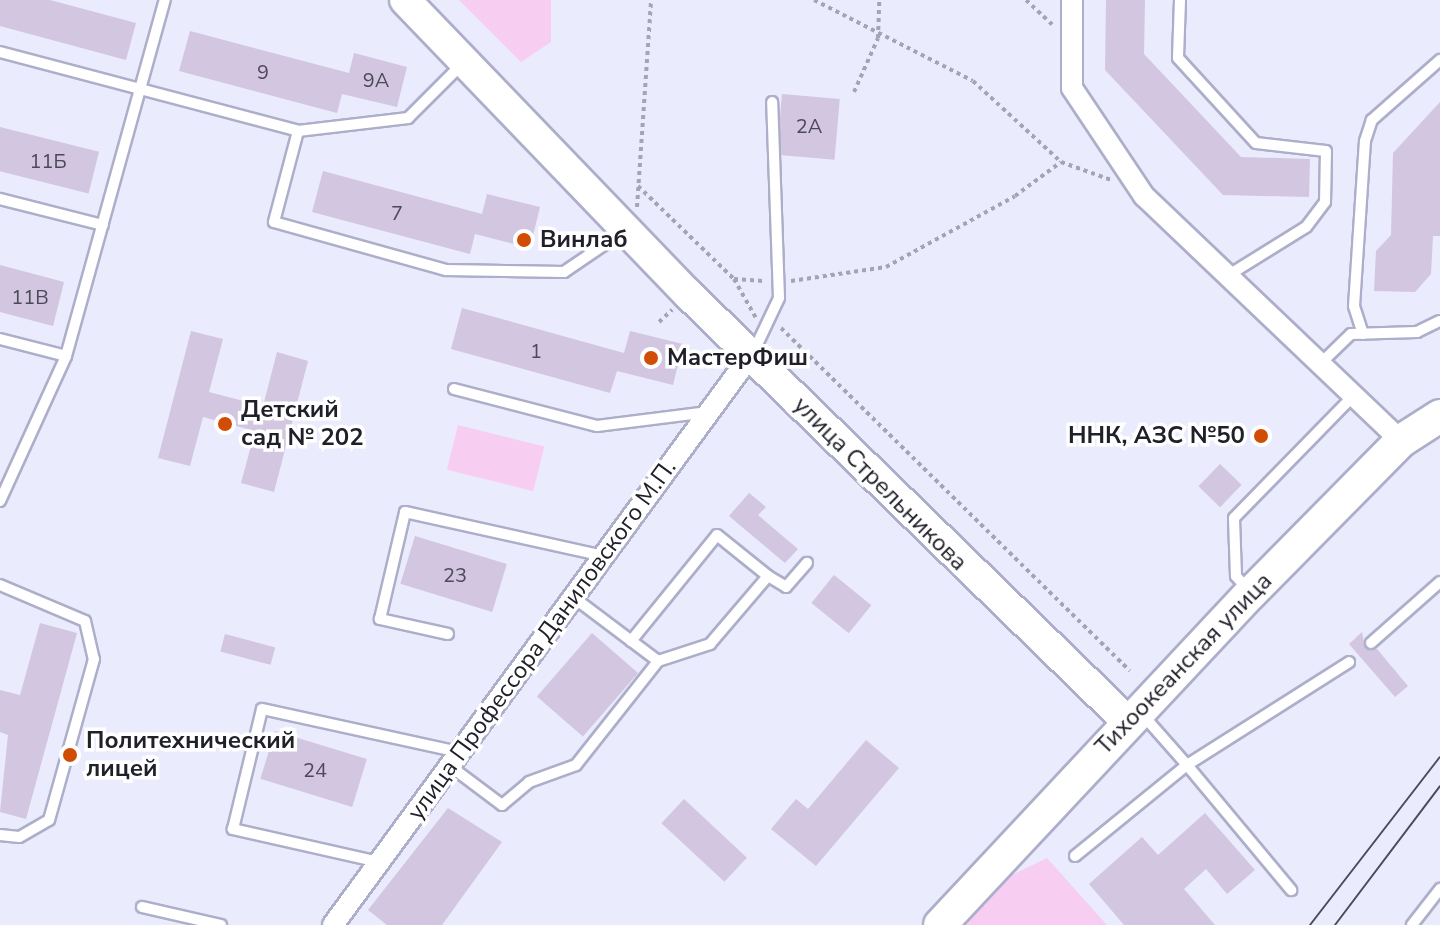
<!DOCTYPE html>
<html>
<head>
<meta charset="utf-8">
<style>
	body { margin:0 }
	#map { position:relative; width:1440px; height:925px; overflow:hidden; background:#eaebfc; font-family:"Nunito Sans",sans-serif }
	div>[style] { position:absolute }
	[style*='--x'] { left:calc(var(--x)*1px); top:calc(var(--y)*1px); width:calc(var(--w)*1px); rotate:calc(var(--a)*1deg) }
	.green>* { inset:0; background:#f7cef2; transform-origin:0 0 }
	.building>* { inset:0; background:#d2c6e0; transform-origin:0 0 }
	.path>* { height:4px; margin-top:-2px; transform-origin:0; background:repeating-linear-gradient(90deg,#a4a5b4 0 4px,transparent 0 8px) }
	.roads { filter:drop-shadow(2px 0 #adaec9) drop-shadow(-2px 0 #adaec9) drop-shadow(0 2px #adaec9) drop-shadow(0 -2px #adaec9) }
	.lane>* { height:10px; margin:-5px; padding:0 5px; transform-origin:5px; border-radius:5px; background:#fff }
	.street>* { height:20px; margin:-10px; padding:0 10px; transform-origin:10px; border-radius:10px; background:#fff }
	.secondary>* { height:30px; margin:-15px; padding:0 15px; transform-origin:15px; border-radius:15px; background:#fff }
	.primary>* { height:32px; margin:-16px; padding:0 16px; transform-origin:16px; border-radius:16px; background:#fff }
	.tram>* { height:2px; margin:-1px; padding:0 1px; transform-origin:1px; border-radius:1px; background:#4c4c58 }
	.dots>* { width:22px; height:22px; translate:-50% -50%; box-sizing:border-box; border:4px solid #fff; border-radius:50% }
	span { translate:-50% -50%; white-space:nowrap; text-align:center; line-height:1.15; -webkit-text-stroke:7px #fff; paint-order:stroke }
	.number-label { font-size:20px; color:#4c4a58 }
	.number-label span { -webkit-text-stroke-width:0 }
	.poi-label { font-size:24px; color:#20202a; font-weight:700 }
	.left { translate:0 -50%; text-align:left }
	.right { translate:-100% -50%; text-align:right }
	.street-label { font-size:24px; color:#20202a }
</style>
</head>
<body>
<div id="map">
	<div class="green">
		<div style="clip-path:polygon(459px 0,551px 0,551px 42px,521px 62px)"></div>
		<div style="left:458px;top:425px;width:89px;height:46px;rotate:14deg"></div>
		<div style="clip-path:polygon(1047px 858px,1107px 925px,952px 925px,985px 888px)"></div>
	</div>
	<div class="building">
		<div style="clip-path:polygon(0 0,50px 0,136px 23px,126px 60px,0 26px)"></div>
		<div style="clip-path:polygon(1106px 0,1145px 0,1144px 54px,1241px 157px,1310px 159px,1309px 197px,1223px 195px,1105px 70px)"></div>
		<div style="clip-path:polygon(190px 31px,349px 73px,354px 53px,407px 67px,397px 107px,342px 94px,337px 113px,179px 71px)"></div>
		<div style="left:782px;top:94px;width:58px;height:61px;rotate:5deg"></div>
		<div style="clip-path:polygon(1440px 102px,1440px 236px,1433px 236px,1431px 274px,1415px 292px,1374px 291px,1376px 251px,1391px 235px,1393px 153px)"></div>
		<div style="left:0;top:127px;width:102px;height:43px;rotate:14deg"></div>
		<div style="clip-path:polygon(323px 171px,482px 214px,487px 194px,540px 207px,530px 248px,475px 234px,470px 254px,312px 212px)"></div>
		<div style="clip-path:polygon(0 265px,64px 282px,53px 326px,0 312px)"></div>
		<div style="clip-path:polygon(462px 308px,624px 353px,630px 331px,683px 344px,673px 385px,617px 371px,610px 393px,451px 349px)"></div>
		<div style="clip-path:polygon(191px 331px,223px 339px,209px 392px,263px 406px,277px 352px,308px 361px,274px 492px,241px 483px,255px 431px,203px 417px,190px 466px,158px 458px)"></div>
		<div style="left:1220px;top:464px;width:30px;height:31px;rotate:44deg"></div>
		<div style="clip-path:polygon(749px 493px,766px 507px,758px 515px,798px 549px,785px 563px,729px 516px)"></div>
		<div style="left:415px;top:536px;width:96px;height:50px;rotate:17deg"></div>
		<div style="left:834px;top:575px;width:48px;height:36px;rotate:39deg"></div>
		<div style="clip-path:polygon(40px 623px,77px 633px,26px 819px,0 812px,8px 735px,0 732px,0 690px,20px 695px)"></div>
		<div style="clip-path:polygon(1362px 632px,1365px 648px,1377px 649px,1408px 686px,1395px 697px,1349px 644px)"></div>
		<div style="left:592px;top:633px;width:61px;height:84px;rotate:41deg"></div>
		<div style="left:225px;top:634px;width:52px;height:18px;rotate:15deg"></div>
		<div style="left:275px;top:731px;width:96px;height:50px;rotate:17deg"></div>
		<div style="clip-path:polygon(866px 740px,899px 768px,816px 866px,771px 829px,796px 799px,808px 809px)"></div>
		<div style="left:684px;top:799px;width:86px;height:33px;rotate:43deg"></div>
		<div style="clip-path:polygon(448px 808px,502px 842px,442px 925px,387px 925px,368px 910px)"></div>
		<div style="clip-path:polygon(1205px 813px,1255px 870px,1227px 894px,1206px 869px,1184px 889px,1215px 925px,1124px 925px,1089px 884px,1142px 837px,1158px 855px)"></div>
	</div>
	<div class="path">
		<div style="--x:814;--y:0;--w:178;--a:27"></div>
		<div style="--x:973;--y:81;--w:120;--a:42.6"></div>
		<div style="--x:1061;--y:162;--w:53;--a:19.8"></div>
		<div style="--x:1026;--y:0;--w:38;--a:43"></div>
		<div style="--x:854;--y:92;--w:59;--a:-66"></div>
		<div style="--x:878;--y:38;--w:38;--a:-88"></div>
		<div style="--x:638;--y:186;--w:134;--a:44.1"></div>
		<div style="--x:734;--y:279;--w:32;--a:4"></div>
		<div style="--x:637;--y:207;--w:207;--a:-86.1"></div>
		<div style="--x:734;--y:279;--w:45;--a:60.6"></div>
		<div style="--x:791;--y:281;--w:96;--a:-8.4"></div>
		<div style="--x:886;--y:267;--w:147;--a:-28.8"></div>
		<div style="--x:1015;--y:196;--w:57;--a:-36.5"></div>
		<div style="--x:659;--y:322;--w:18;--a:-43"></div>
		<div style="--x:781;--y:328;--w:489;--a:44.5"></div>
	</div>
	<div class="roads">
		<div class="lane">
			<div style="--x:1180;--y:0;--w:58;--a:92"></div>
			<div style="--x:1178;--y:58;--w:115;--a:47.5"></div>
			<div style="--x:1256;--y:143;--w:70;--a:6.5"></div>
			<div style="--x:1326;--y:151;--w:51;--a:91.1"></div>
			<div style="--x:1325;--y:202;--w:31;--a:127"></div>
			<div style="--x:1306;--y:227;--w:91;--a:148.1"></div>
			<div style="--x:0;--y:52;--w:308;--a:14.8"></div>
			<div style="--x:298;--y:131;--w:111;--a:-6.7"></div>
			<div style="--x:408;--y:118;--w:78;--a:-45"></div>
			<div style="--x:298;--y:131;--w:94;--a:104.8"></div>
			<div style="--x:274;--y:222;--w:179;--a:15.6"></div>
			<div style="--x:446;--y:270;--w:118;--a:1"></div>
			<div style="--x:564;--y:272;--w:71;--a:-34.1"></div>
			<div style="--x:0;--y:199;--w:106;--a:14.2"></div>
			<div style="--x:1363;--y:334;--w:29;--a:-108"></div>
			<div style="--x:1354;--y:306;--w:165;--a:-86.2"></div>
			<div style="--x:1365;--y:141;--w:22;--a:-72"></div>
			<div style="--x:1372;--y:120;--w:91;--a:-41.4"></div>
			<div style="--x:0;--y:339;--w:68;--a:14.4"></div>
			<div style="--x:753;--y:353;--w:61;--a:-64.7"></div>
			<div style="--x:779;--y:298;--w:196;--a:-92"></div>
			<div style="--x:1322;--y:362;--w:40;--a:-44"></div>
			<div style="--x:1351;--y:334;--w:66;--a:-1.7"></div>
			<div style="--x:1417;--y:332;--w:25;--a:-26"></div>
			<div style="--x:454;--y:389;--w:148;--a:14.5"></div>
			<div style="--x:597;--y:426;--w:112;--a:-7.2"></div>
			<div style="--x:0;--y:501;--w:159;--a:-65.5"></div>
			<div style="--x:66;--y:356;--w:370;--a:-74.5"></div>
			<div style="--x:0;--y:585;--w:92;--a:23"></div>
			<div style="--x:85;--y:621;--w:39;--a:77"></div>
			<div style="--x:94;--y:659;--w:167;--a:105.6"></div>
			<div style="--x:49;--y:820;--w:34;--a:150"></div>
			<div style="--x:19;--y:837;--w:19;--a:-174"></div>
			<div style="--x:1249;--y:591;--w:20;--a:-131"></div>
			<div style="--x:1236;--y:576;--w:58;--a:-92"></div>
			<div style="--x:1234;--y:518;--w:172;--a:-45.7"></div>
			<div style="--x:573;--y:597;--w:106;--a:37"></div>
			<div style="--x:658;--y:661;--w:55;--a:-18.1"></div>
			<div style="--x:710;--y:644;--w:89;--a:-49.5"></div>
			<div style="--x:768;--y:576;--w:21;--a:31"></div>
			<div style="--x:786;--y:587;--w:32;--a:-49"></div>
			<div style="--x:448;--y:634;--w:70;--a:-167.6"></div>
			<div style="--x:380;--y:619;--w:110;--a:-76.8"></div>
			<div style="--x:405;--y:512;--w:203;--a:12.5"></div>
			<div style="--x:631;--y:641;--w:136;--a:-50.9"></div>
			<div style="--x:717;--y:535;--w:65;--a:38.8"></div>
			<div style="--x:1371;--y:643;--w:92;--a:-41.5"></div>
			<div style="--x:1142;--y:714;--w:68;--a:48.6"></div>
			<div style="--x:1187;--y:765;--w:192;--a:-32.4"></div>
			<div style="--x:450;--y:766;--w:65;--a:36.9"></div>
			<div style="--x:502;--y:805;--w:35;--a:-40"></div>
			<div style="--x:529;--y:782;--w:50;--a:-19.9"></div>
			<div style="--x:576;--y:765;--w:132;--a:-51.7"></div>
			<div style="--x:1075;--y:856;--w:144;--a:-39.1"></div>
			<div style="--x:1187;--y:765;--w:163;--a:50.2"></div>
			<div style="--x:379;--y:862;--w:150;--a:-167.3"></div>
			<div style="--x:233;--y:829;--w:123;--a:-76.4"></div>
			<div style="--x:262;--y:709;--w:203;--a:12.3"></div>
			<div style="--x:142;--y:907;--w:81;--a:12.8"></div>
			<div style="--x:1412;--y:925;--w:46;--a:-52.1"></div>
		</div>
		<div class="street">
			<div style="--x:1072;--y:0;--w:88;--a:90"></div>
			<div style="--x:1072;--y:88;--w:130;--a:56.3"></div>
			<div style="--x:1144;--y:196;--w:355;--a:43.6"></div>
			<div style="--x:333;--y:925;--w:707;--a:-53.75"></div>
		</div>
		<div class="secondary">
			<div style="--x:405;--y:0;--w:408;--a:46.1"></div>
			<div style="--x:688;--y:294;--w:612;--a:44.21"></div>
		</div>
		<div class="primary">
			<div style="--x:940;--y:925;--w:453;--a:-46.9"></div>
			<div style="--x:1250;--y:594;--w:215;--a:-45.4"></div>
			<div style="--x:1401;--y:441;--w:46;--a:-32.7"></div>
		</div>
	</div>
	<div class="tram">
		<div style="--x:1310;--y:925;--w:212;--a:-52.3"></div>
		<div style="--x:1335;--y:925;--w:174;--a:-52.9"></div>
	</div>
	<div class="dots">
		<div style="left:524px;top:240px;background:#d14c05"></div>
		<div style="left:651px;top:358px;background:#d14c05"></div>
		<div style="left:225px;top:424px;background:#d14c05"></div>
		<div style="left:1261px;top:436px;background:#d14c05"></div>
		<div style="left:70px;top:755px;background:#d14c05"></div>
	</div>
	<div class="number-label">
		<span style="left:263px;top:72px">9</span>
		<span style="left:376px;top:80px">9А</span>
		<span style="left:809px;top:126px">2А</span>
		<span style="left:48px;top:161px">11Б</span>
		<span style="left:397px;top:213px">7</span>
		<span style="left:30px;top:297px">11В</span>
		<span style="left:536px;top:351px">1</span>
		<span style="left:455px;top:575px">23</span>
		<span style="left:315px;top:770px">24</span>
	</div>
	<div class="poi-label">
		<span class="left" style="left:540px;top:240px">Винлаб</span>
		<span class="left" style="left:667px;top:358px">МастерФиш</span>
		<span class="left" style="left:241px;top:424px">Детский<br>сад № 202</span>
		<span class="right" style="left:1245px;top:436px">ННК, АЗС №50</span>
		<span class="left" style="left:86px;top:755px">Политехнический<br>лицей</span>
	</div>
	<div class="street-label">
		<span style="left:880px;top:484px;rotate:45deg">улица Стрельникова</span>
		<span style="left:542px;top:640px;rotate:-54deg">улица Профессора Даниловского М.П.</span>
		<span style="left:1184px;top:664px;rotate:-46deg">Тихоокеанская улица</span>
	</div>
</div>
</body>
</html>
